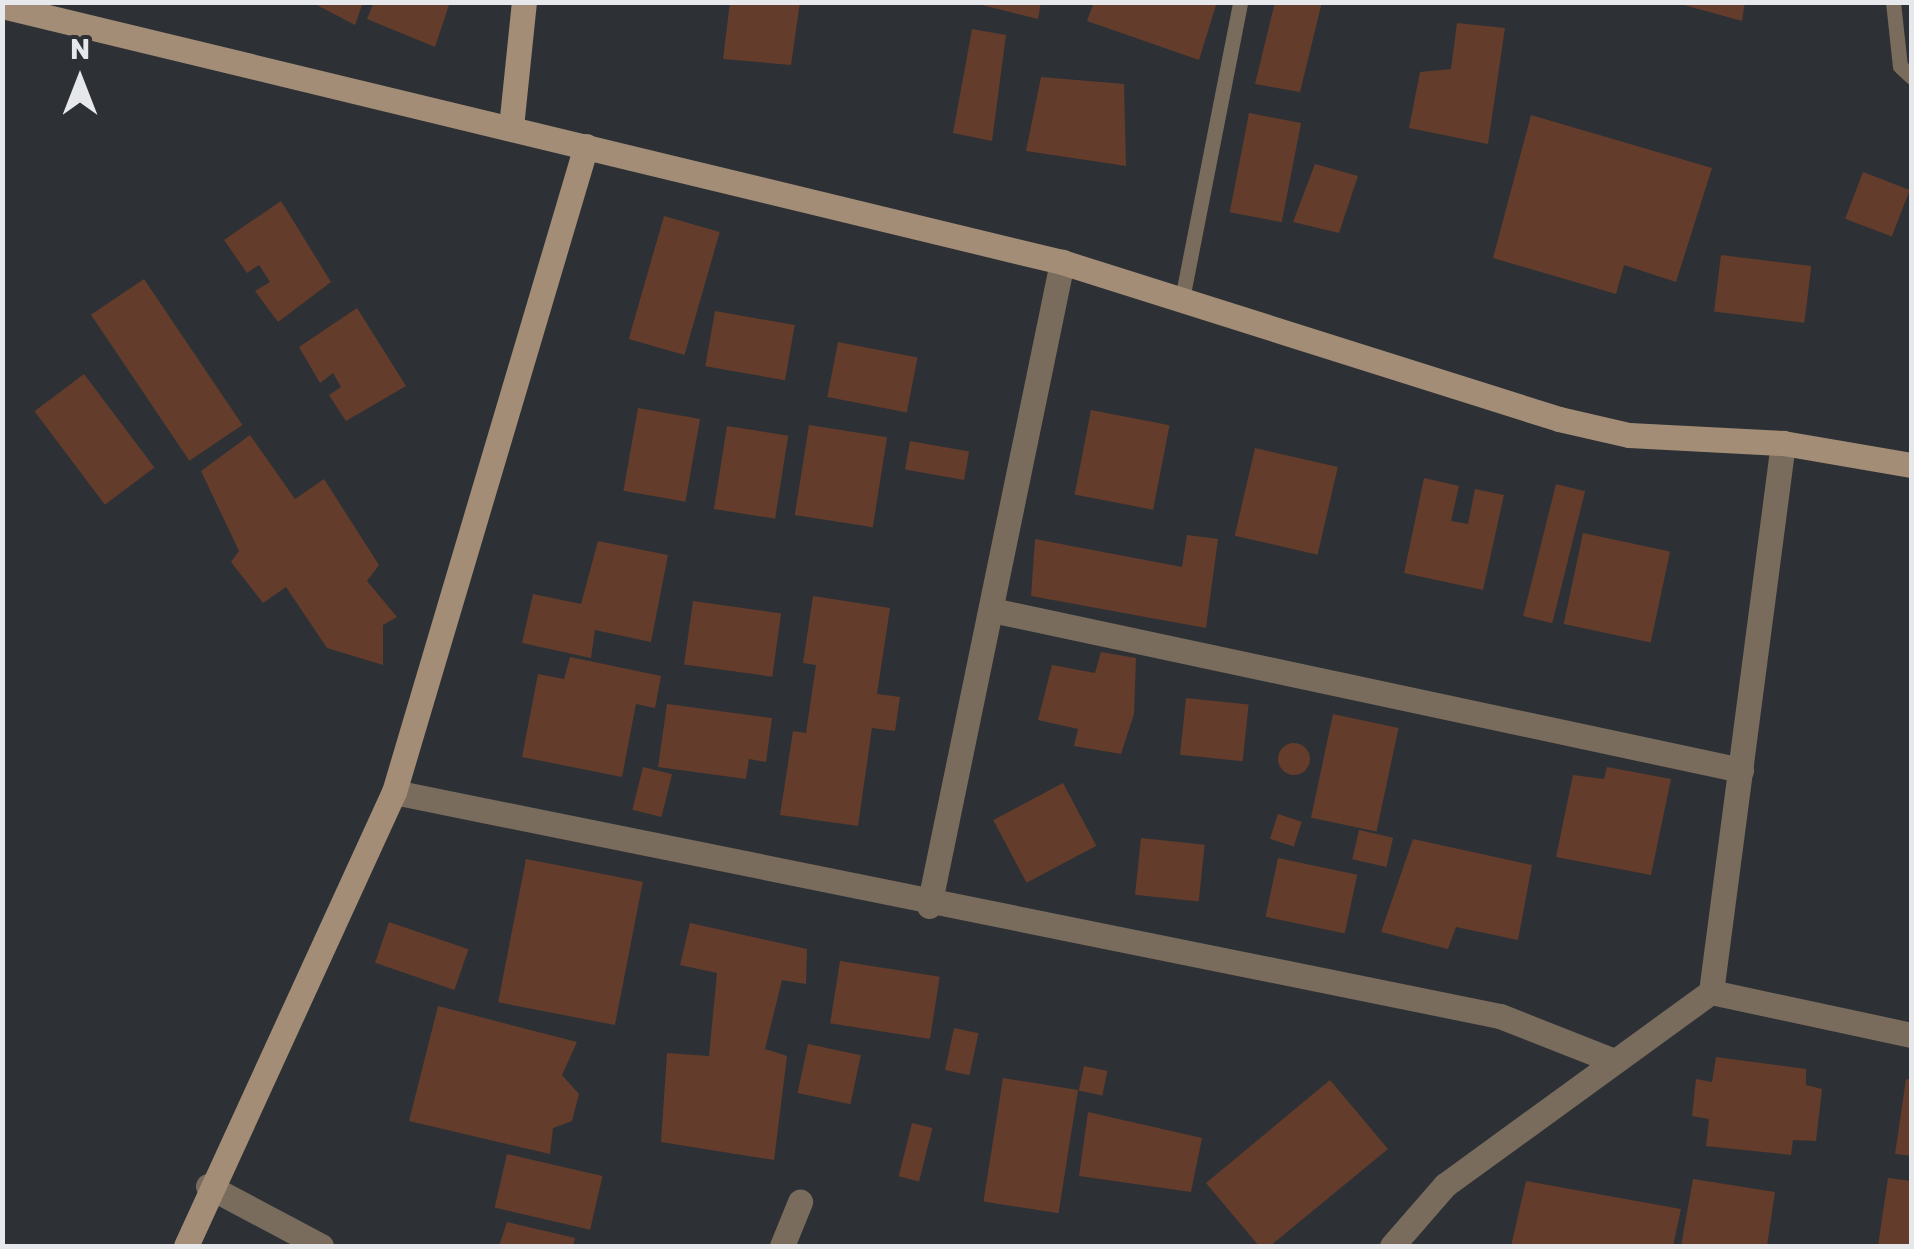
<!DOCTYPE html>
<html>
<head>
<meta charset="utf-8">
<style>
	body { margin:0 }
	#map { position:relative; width:1914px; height:1249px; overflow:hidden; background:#2d3135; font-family:Rubik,sans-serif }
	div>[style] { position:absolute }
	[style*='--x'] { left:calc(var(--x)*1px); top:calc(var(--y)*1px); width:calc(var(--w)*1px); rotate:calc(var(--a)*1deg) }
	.building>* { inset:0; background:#633c2b; transform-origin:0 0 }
	.round { border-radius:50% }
	.lane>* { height:15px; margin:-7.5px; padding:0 7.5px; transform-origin:7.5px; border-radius:7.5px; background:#7a6c5d }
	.street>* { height:25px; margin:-12.5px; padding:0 12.5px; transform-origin:12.5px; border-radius:12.5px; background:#7a6c5d }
	.secondary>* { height:25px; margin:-12.5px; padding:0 12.5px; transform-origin:12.5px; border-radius:12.5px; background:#a38d76 }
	span { translate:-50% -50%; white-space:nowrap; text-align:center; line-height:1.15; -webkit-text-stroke:8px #2d3135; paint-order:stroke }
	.frame { position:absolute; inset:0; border:5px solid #e6e8eb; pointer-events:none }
	.north { position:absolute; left:30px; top:30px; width:100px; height:100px; -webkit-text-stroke:8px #2d3135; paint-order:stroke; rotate:0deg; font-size:28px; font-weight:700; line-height:40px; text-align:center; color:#e6e8eb }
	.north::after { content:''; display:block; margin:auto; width:35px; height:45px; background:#e6e8eb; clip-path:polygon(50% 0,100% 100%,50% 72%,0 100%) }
</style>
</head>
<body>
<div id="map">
	<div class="building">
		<div style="clip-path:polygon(311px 2px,363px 2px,355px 25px)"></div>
		<div style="clip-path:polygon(374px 2px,450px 2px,435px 47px,367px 19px)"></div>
		<div style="clip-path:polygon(730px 2px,800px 2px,791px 65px,723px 59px)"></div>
		<div style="clip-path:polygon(970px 2px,1041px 2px,1038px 19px)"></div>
		<div style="clip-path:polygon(1094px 2px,1217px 2px,1199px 60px,1087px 21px)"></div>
		<div style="clip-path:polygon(1275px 2px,1322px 2px,1300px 92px,1255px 84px)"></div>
		<div style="clip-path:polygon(1673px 2px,1745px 2px,1742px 21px)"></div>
		<div style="clip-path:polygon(1457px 23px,1505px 28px,1488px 144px,1409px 128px,1420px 72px,1451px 69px)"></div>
		<div style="clip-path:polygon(972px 29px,1006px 35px,992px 141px,953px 133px)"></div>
		<div style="clip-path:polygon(1041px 77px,1124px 84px,1126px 166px,1026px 151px)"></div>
		<div style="left:1249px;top:113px;width:53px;height:101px;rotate:11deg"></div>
		<div style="clip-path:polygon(1531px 115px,1712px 168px,1676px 282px,1624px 265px,1616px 294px,1493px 258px)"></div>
		<div style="clip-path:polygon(1315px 164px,1358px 176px,1339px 233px,1293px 222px)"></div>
		<div style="left:1863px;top:172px;width:50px;height:50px;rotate:21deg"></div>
		<div style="clip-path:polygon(281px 201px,331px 282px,278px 322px,255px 291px,270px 282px,259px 265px,247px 273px,224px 240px)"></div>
		<div style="left:664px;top:216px;width:58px;height:128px;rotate:16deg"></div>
		<div style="left:1721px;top:255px;width:91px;height:57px;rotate:7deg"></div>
		<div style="left:144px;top:279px;width:176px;height:64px;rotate:56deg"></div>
		<div style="clip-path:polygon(357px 308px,406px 386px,346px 421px,329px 395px,341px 387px,333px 373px,320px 383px,299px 347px)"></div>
		<div style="left:715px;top:311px;width:81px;height:56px;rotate:10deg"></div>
		<div style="left:838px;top:342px;width:81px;height:56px;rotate:11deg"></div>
		<div style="left:84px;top:374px;width:117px;height:62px;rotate:53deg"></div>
		<div style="left:638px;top:408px;width:63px;height:84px;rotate:10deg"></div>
		<div style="left:1091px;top:410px;width:80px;height:86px;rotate:11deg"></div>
		<div style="left:809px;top:425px;width:79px;height:91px;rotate:9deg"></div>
		<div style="left:727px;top:426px;width:62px;height:84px;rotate:9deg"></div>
		<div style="clip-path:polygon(250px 435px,295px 499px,324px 479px,379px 565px,367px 581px,397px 617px,383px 625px,383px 665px,327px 648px,286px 587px,263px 603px,231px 562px,239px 551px,201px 471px)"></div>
		<div style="left:910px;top:441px;width:60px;height:29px;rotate:10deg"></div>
		<div style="left:1255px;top:448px;width:85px;height:90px;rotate:13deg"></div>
		<div style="clip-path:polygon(1424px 478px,1459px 486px,1451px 521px,1468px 524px,1475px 489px,1504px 495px,1483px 590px,1404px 573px)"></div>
		<div style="left:1556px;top:484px;width:30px;height:136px;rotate:14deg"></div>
		<div style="left:1583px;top:533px;width:89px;height:93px;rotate:12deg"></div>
		<div style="clip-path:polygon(1187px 535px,1218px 539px,1206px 628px,1031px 596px,1035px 539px,1182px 567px)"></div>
		<div style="clip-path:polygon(598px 541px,668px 555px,651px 642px,595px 630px,591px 658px,522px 643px,533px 594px,581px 604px)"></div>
		<div style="clip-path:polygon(813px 596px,890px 608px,877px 694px,900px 697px,895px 731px,872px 728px,858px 826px,780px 815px,793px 731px,806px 733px,816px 665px,803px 663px)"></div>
		<div style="left:693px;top:601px;width:89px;height:64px;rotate:8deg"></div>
		<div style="clip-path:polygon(1101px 652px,1136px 658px,1134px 714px,1121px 754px,1074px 746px,1078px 729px,1038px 720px,1052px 665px,1095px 673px)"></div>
		<div style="clip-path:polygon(570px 657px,661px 676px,655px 708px,636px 704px,622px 777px,522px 757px,538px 674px,564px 679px)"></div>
		<div style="left:1186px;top:698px;width:63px;height:57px;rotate:6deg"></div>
		<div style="clip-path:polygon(667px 704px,772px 718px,766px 762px,749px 759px,746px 779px,658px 767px)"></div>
		<div style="left:1333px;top:714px;width:67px;height:106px;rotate:12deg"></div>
		<div class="round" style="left:1278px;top:743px;width:32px;height:32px"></div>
		<div style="left:643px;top:767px;width:30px;height:44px;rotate:14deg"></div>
		<div style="clip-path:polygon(1607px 767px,1671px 779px,1651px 875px,1556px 857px,1573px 775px,1604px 779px)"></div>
		<div style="left:1063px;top:783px;width:71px;height:79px;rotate:62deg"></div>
		<div style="left:1278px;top:814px;width:25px;height:26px;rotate:18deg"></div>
		<div style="left:1359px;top:830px;width:35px;height:30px;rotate:13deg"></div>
		<div style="left:1141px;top:838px;width:64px;height:57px;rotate:6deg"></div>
		<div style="clip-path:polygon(1413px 839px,1532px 865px,1518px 940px,1456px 927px,1448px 949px,1381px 932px)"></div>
		<div style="left:1278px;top:858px;width:81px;height:60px;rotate:12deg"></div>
		<div style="left:526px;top:859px;width:119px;height:146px;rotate:11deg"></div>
		<div style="left:389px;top:922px;width:84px;height:43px;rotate:19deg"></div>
		<div style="clip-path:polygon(690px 923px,807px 949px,806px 984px,782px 980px,765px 1049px,787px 1056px,774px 1160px,661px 1142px,667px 1053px,709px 1056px,717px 973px,680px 965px)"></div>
		<div style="left:840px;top:961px;width:101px;height:63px;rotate:9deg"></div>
		<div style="clip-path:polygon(438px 1006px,577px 1042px,562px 1075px,579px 1094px,572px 1121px,553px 1128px,550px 1154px,409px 1121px)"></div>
		<div style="left:954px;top:1028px;width:25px;height:43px;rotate:12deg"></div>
		<div style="left:808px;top:1044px;width:54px;height:50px;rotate:12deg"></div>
		<div style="clip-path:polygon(1716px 1057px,1806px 1069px,1806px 1085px,1822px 1089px,1816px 1141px,1793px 1140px,1791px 1155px,1706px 1146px,1709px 1119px,1692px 1116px,1696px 1079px,1712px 1082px)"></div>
		<div style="left:1084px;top:1066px;width:24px;height:25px;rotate:12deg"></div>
		<div style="left:1003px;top:1078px;width:76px;height:125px;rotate:9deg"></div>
		<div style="clip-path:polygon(1906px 1079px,1912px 1080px,1912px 1156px,1895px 1154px)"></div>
		<div style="clip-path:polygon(1330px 1080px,1388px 1149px,1270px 1246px,1259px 1246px,1206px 1183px)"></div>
		<div style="clip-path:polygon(1088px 1112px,1202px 1138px,1191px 1192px,1079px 1176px)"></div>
		<div style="left:912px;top:1123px;width:21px;height:55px;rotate:14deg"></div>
		<div style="left:507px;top:1154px;width:98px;height:55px;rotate:13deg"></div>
		<div style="clip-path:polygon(1888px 1178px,1912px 1181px,1912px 1246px,1878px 1246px)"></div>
		<div style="clip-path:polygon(1693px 1179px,1775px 1192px,1767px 1246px,1681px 1246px)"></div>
		<div style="clip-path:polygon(1526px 1181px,1681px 1209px,1673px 1246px,1511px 1246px)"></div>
		<div style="clip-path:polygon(507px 1222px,575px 1238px,573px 1246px,499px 1246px)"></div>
	</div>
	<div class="lane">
		<div style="--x:1893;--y:2;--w:64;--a:83.8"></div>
		<div style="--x:1900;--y:66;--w:16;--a:43"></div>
		<div style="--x:1182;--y:299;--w:303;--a:-78.9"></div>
	</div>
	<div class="street">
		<div style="--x:992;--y:610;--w:766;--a:12.06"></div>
		<div style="--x:394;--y:792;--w:1128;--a:11.45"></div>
		<div style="--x:1500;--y:1016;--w:117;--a:21.5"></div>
		<div style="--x:929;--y:906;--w:658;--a:-78.33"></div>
		<div style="--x:1711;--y:992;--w:554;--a:-82.53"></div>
		<div style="--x:208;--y:1186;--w:128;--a:28"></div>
		<div style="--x:782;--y:1246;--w:48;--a:-67.8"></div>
		<div style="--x:1392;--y:1246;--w:81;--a:-49"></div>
		<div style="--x:1445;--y:1185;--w:329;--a:-36"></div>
		<div style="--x:1711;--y:992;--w:206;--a:12.1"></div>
	</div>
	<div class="secondary">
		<div style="--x:2;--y:6;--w:1090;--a:13.58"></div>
		<div style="--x:1062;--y:262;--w:521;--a:17.53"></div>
		<div style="--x:1559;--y:419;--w:72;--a:12.9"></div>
		<div style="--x:1629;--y:435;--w:154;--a:3"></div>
		<div style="--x:1783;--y:443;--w:131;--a:9.7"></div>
		<div style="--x:511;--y:127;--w:126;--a:-84.1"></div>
		<div style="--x:186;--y:1246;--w:499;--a:-65.4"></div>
		<div style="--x:394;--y:792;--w:674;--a:-73.45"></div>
	</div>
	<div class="frame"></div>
	<div class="north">N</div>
</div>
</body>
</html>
